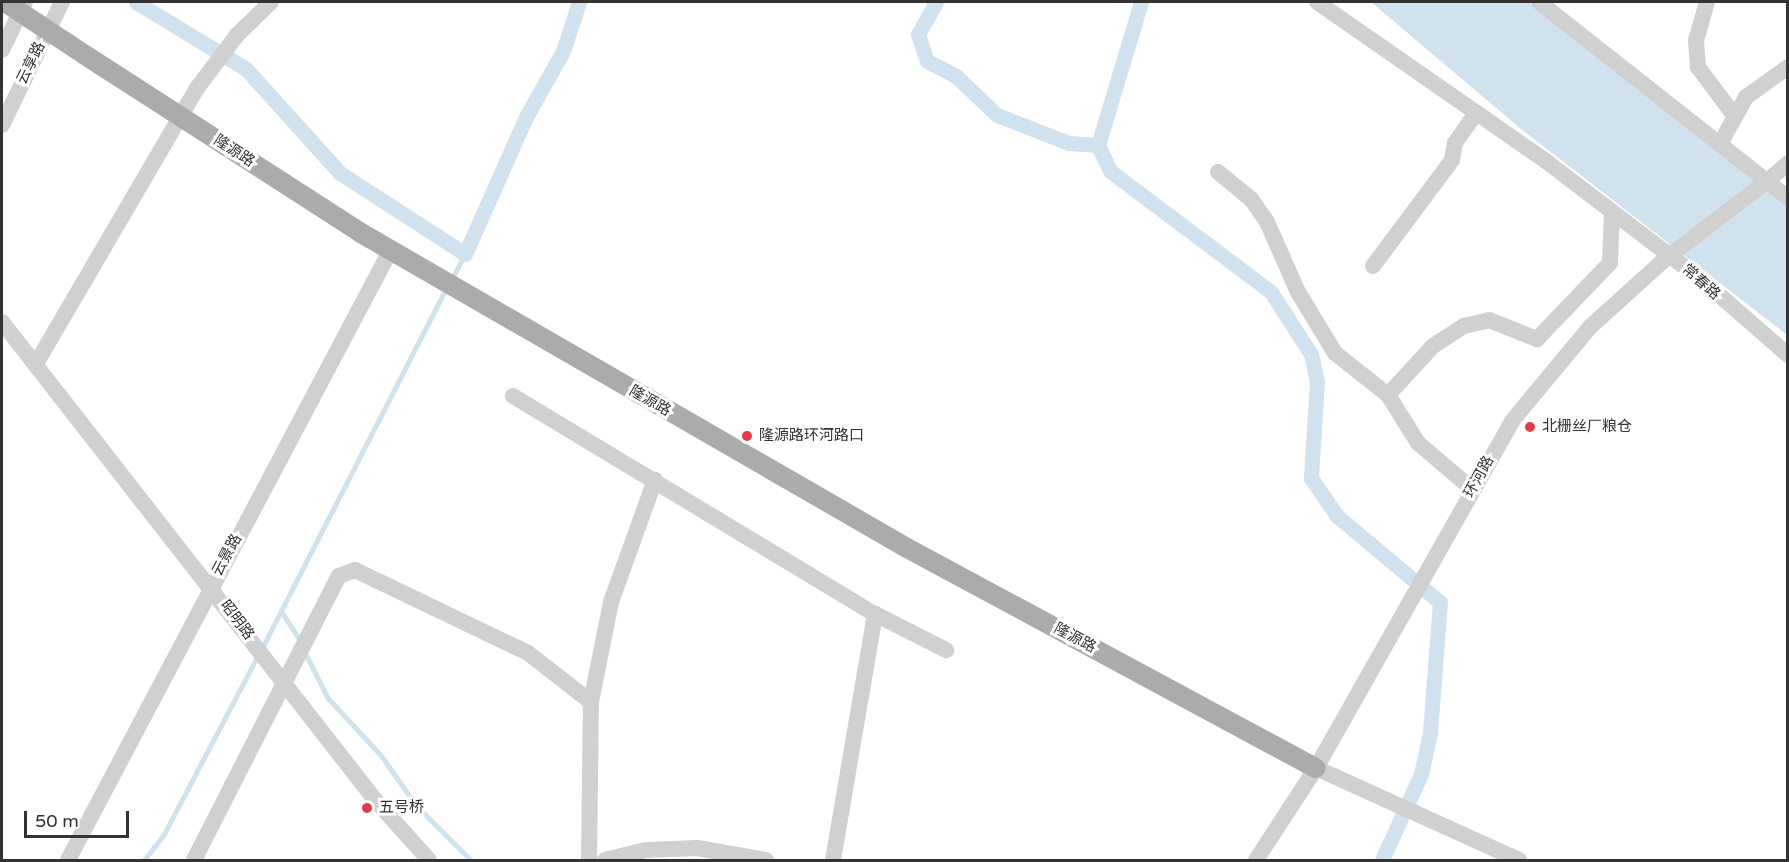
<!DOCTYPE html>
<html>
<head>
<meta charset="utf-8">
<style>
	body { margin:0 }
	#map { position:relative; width:1789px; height:862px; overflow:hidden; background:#fff; font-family:"Varela Round","Noto Sans SC",sans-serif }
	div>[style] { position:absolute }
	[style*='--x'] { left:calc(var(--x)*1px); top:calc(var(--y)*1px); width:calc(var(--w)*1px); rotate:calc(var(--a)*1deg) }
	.water>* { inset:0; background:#cfe2ee }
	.stream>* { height:4.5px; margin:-2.25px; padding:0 2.25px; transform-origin:2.25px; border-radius:2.25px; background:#cfe2ee }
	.canal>* { height:15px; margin:-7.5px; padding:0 7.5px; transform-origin:7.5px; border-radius:7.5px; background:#cfe2ee }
	.minor>* { height:16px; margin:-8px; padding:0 8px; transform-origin:8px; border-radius:8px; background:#d0d0d0 }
	.major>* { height:20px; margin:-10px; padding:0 10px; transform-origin:10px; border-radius:10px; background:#ababab }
	.minor-bridge>* { height:16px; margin:-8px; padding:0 8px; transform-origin:8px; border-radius:8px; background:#d0d0d0 }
	.major-bridge>* { height:20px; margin:-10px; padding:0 10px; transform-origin:10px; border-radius:10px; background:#ababab }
	.dots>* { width:16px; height:16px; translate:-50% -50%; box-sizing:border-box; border:3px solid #fff; border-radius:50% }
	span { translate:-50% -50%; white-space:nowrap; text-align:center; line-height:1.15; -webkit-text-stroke:6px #fff; paint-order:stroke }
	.street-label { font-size:15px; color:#333 }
	.poi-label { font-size:15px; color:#333 }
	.left { translate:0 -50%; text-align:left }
	.frame { position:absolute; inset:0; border:3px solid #333; pointer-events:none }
	.scale { position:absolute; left:24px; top:811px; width:105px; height:27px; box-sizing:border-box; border:3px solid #333; border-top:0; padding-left:8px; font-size:18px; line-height:21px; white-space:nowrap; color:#333; -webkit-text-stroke:4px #fff; paint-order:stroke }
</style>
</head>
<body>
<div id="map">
	<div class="water">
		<div style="clip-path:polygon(1371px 2px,1528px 2px,1787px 207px,1787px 335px,1521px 129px)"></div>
	</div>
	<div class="stream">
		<div style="--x:452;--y:279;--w:28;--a:-63"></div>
		<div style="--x:282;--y:612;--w:35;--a:57"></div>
		<div style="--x:261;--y:650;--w:406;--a:-62.9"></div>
		<div style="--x:306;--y:654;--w:49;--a:63.4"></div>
		<div style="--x:328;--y:698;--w:78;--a:47.1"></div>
		<div style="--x:381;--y:755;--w:61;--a:55"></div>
		<div style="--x:416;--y:805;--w:78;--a:45"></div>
		<div style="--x:144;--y:860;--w:31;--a:-52"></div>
		<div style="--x:163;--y:836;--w:202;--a:-62.3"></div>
	</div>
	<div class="canal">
		<div style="--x:136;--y:2;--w:129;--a:31.3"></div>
		<div style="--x:246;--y:69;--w:140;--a:47.9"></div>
		<div style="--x:340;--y:173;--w:149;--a:32.9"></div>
		<div style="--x:465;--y:254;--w:150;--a:-66"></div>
		<div style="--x:526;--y:117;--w:76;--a:-60.7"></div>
		<div style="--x:563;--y:51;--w:52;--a:-71.9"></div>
		<div style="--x:936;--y:2;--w:37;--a:119"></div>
		<div style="--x:918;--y:34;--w:28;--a:72"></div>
		<div style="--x:927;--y:61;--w:33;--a:27"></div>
		<div style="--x:956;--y:76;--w:57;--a:43.6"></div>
		<div style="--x:997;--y:115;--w:77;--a:21.3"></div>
		<div style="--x:1069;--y:143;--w:29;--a:4"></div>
		<div style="--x:1141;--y:2;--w:149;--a:106.7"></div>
		<div style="--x:1098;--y:145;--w:29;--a:65"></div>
		<div style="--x:1110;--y:171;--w:201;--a:36.9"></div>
		<div style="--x:1271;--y:292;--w:74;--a:57.2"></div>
		<div style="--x:1311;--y:354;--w:29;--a:78"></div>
		<div style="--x:1317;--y:382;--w:96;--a:93.6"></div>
		<div style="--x:1311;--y:478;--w:46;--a:55.6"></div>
		<div style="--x:1337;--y:516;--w:134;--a:39.9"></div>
		<div style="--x:1440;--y:602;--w:131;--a:94.4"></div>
		<div style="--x:1430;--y:733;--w:42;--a:102.4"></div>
		<div style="--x:1421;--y:774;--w:94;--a:114.4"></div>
	</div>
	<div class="minor">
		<div style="--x:1317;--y:2;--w:280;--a:34.8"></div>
		<div style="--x:1547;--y:162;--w:195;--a:37.3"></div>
		<div style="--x:1702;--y:280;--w:114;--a:41.1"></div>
		<div style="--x:1539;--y:2;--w:317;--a:38.2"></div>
		<div style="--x:1707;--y:2;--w:40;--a:106"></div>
		<div style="--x:1696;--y:40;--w:27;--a:86"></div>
		<div style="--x:1698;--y:67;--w:59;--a:53.3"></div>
		<div style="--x:2;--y:50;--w:53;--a:-64.4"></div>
		<div style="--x:2;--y:125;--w:137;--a:-64"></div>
		<div style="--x:1720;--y:144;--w:54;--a:-61"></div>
		<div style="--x:1746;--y:97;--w:52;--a:-35.5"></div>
		<div style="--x:1218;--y:172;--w:43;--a:39.3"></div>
		<div style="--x:1251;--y:199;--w:28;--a:55"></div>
		<div style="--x:1267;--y:222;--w:77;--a:66.1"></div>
		<div style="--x:1298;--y:292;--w:71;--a:58.8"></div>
		<div style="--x:1335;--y:353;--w:68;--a:38.4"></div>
		<div style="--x:1388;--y:395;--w:57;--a:58"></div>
		<div style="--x:1418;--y:443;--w:71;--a:40.4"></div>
		<div style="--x:1772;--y:177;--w:21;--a:-41"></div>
		<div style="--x:1373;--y:266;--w:132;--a:-53.3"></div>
		<div style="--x:1452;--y:160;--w:17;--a:-80"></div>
		<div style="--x:1455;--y:143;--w:37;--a:-55"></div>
		<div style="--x:2;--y:322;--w:608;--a:52.02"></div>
		<div style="--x:376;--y:801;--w:79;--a:48.1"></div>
		<div style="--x:37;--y:362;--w:319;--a:-59.7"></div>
		<div style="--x:198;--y:87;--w:65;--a:-53.1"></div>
		<div style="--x:237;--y:35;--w:47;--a:-44.1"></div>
		<div style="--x:1388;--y:395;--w:67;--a:-47.4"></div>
		<div style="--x:1433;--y:346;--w:37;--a:-33"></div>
		<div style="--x:1464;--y:326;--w:26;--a:-13"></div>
		<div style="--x:1489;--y:320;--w:52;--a:21.6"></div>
		<div style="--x:1537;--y:339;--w:105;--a:-46.2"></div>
		<div style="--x:1610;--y:263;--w:51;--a:-87.8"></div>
		<div style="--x:513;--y:396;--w:423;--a:31.1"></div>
		<div style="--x:875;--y:614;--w:80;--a:26.9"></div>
		<div style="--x:1316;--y:768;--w:223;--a:24.4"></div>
		<div style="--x:68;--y:860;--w:689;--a:-62.13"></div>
		<div style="--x:194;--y:860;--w:319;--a:-63"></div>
		<div style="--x:339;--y:576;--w:17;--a:-21"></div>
		<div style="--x:355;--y:570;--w:192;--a:25.6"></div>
		<div style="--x:528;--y:653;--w:80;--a:37.9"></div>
		<div style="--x:589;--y:860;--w:158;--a:-89.3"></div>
		<div style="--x:591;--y:702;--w:102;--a:-78.7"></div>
		<div style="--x:611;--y:602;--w:130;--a:-70.2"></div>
		<div style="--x:605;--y:860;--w:42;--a:-13.7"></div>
		<div style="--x:646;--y:850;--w:51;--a:-2.2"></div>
		<div style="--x:697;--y:848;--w:70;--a:9.9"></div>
		<div style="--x:833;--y:860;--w:250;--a:-80.3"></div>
		<div style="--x:1256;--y:860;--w:110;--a:-56.9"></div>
		<div style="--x:1316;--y:768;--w:399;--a:-60.5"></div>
		<div style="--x:1512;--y:421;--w:122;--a:-50.3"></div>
		<div style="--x:1590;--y:327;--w:98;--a:-42.1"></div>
	</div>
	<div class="major">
		<div style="--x:5;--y:2;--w:96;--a:33.5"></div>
		<div style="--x:361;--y:233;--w:630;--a:29.98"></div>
		<div style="--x:907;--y:548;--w:464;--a:28.3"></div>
	</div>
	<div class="minor-bridge">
		<div style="--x:1663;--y:261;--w:138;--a:-37.6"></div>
	</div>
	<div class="major-bridge">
		<div style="--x:85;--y:55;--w:328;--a:32.8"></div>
	</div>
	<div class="dots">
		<div style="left:1530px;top:427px;background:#e63946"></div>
		<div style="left:747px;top:436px;background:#e63946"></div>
		<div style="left:367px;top:808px;background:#e63946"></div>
	</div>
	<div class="street-label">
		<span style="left:31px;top:63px;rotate:-64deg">云享路</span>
		<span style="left:234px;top:151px;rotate:33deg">隆源路</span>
		<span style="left:1701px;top:282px;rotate:41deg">常春路</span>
		<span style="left:650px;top:401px;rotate:30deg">隆源路</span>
		<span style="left:1479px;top:477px;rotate:-61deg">环河路</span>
		<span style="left:227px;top:555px;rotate:-62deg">云景路</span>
		<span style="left:237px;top:620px;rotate:53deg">昭明路</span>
		<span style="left:1075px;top:638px;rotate:28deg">隆源路</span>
	</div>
	<div class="poi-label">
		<span class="left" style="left:1542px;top:427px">北栅丝厂粮仓</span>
		<span class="left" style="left:759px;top:436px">隆源路环河路口</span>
		<span class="left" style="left:379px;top:808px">五号桥</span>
	</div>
	<div class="frame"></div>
	<div class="scale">50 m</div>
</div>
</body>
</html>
